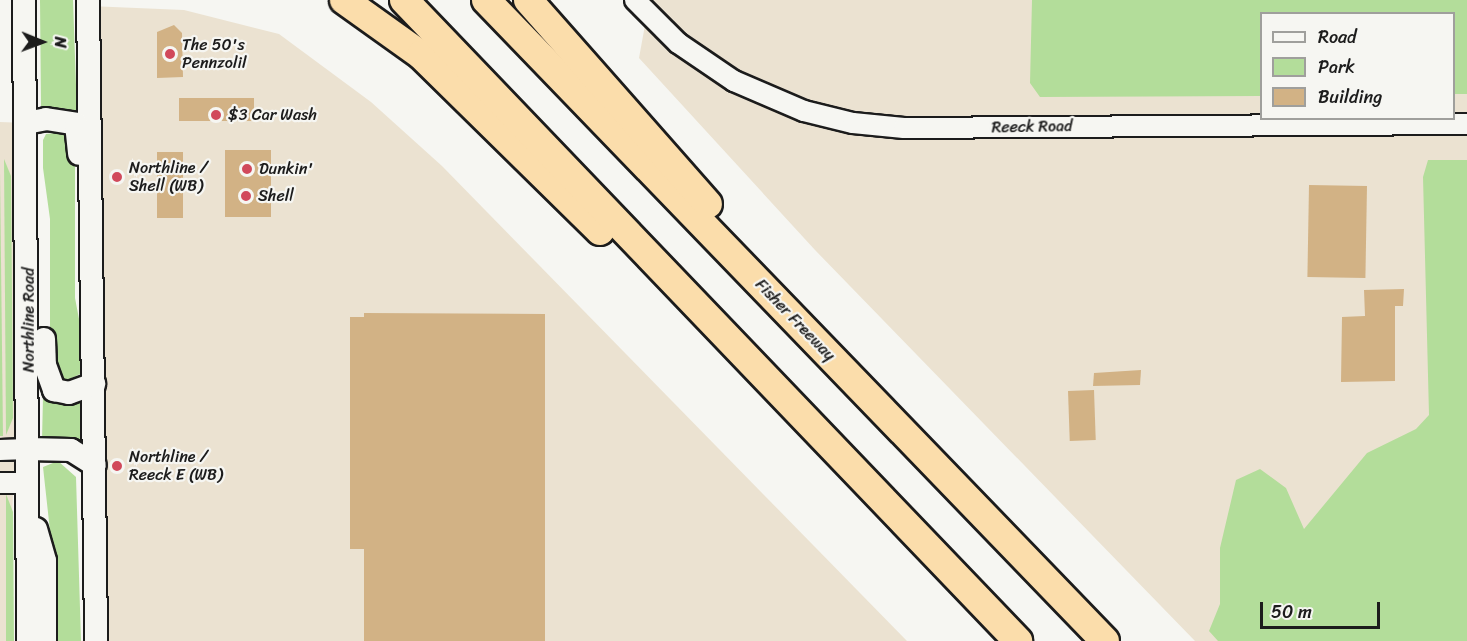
<!DOCTYPE html>
<html>
<head>
<meta charset="utf-8">
<style>
	body { margin:0 }
	#map { position:relative; width:1467px; height:641px; overflow:hidden; background:#f6f6f2; font-family:Sriracha,sans-serif }
	div>[style] { position:absolute }
	[style*='--x'] { left:calc(var(--x)*1px); top:calc(var(--y)*1px); width:calc(var(--w)*1px); rotate:calc(var(--a)*1deg) }
	.built>* { inset:0; background:#ebe2d1; transform-origin:0 0 }
	.green>* { inset:0; background:#b3dd9a }
	.building>* { inset:0; background:#d2b285; transform-origin:0 0 }
	.roads { filter:drop-shadow(2px 0 #1c1c1c) drop-shadow(-2px 0 #1c1c1c) drop-shadow(0 2px #1c1c1c) drop-shadow(0 -2px #1c1c1c) }
	.tertiary>* { height:20px; margin:-10px; padding:0 10px; transform-origin:10px; border-radius:10px; background:#f6f6f2 }
	.secondary>* { height:22px; margin:-11px; padding:0 11px; transform-origin:11px; border-radius:11px; background:#f6f6f2 }
	.motorway>* { height:28px; margin:-14px; padding:0 14px; transform-origin:14px; border-radius:14px; background:#fbddab }
	.dots>* { width:16px; height:16px; translate:-50% -50%; box-sizing:border-box; border:3px solid #f6f6f2; border-radius:50% }
	span { translate:-50% -50%; white-space:nowrap; text-align:center; line-height:1.15; -webkit-text-stroke:4.5px #f6f6f2; paint-order:stroke }
	.poi-label { font-size:16px; color:#1c1c1c }
	.left { translate:0 -50%; text-align:left }
	.street-label { font-size:16px; color:#1c1c1c }
	.legend { position:absolute; left:1260px; top:12px; width:195px; height:108px; box-sizing:border-box; background:#f6f6f2; border:2px solid #9f9f9c; margin:0; padding:8px 10px; list-style:none; font-size:18px; color:#1c1c1c }
	.legend li { display:flex; align-items:center; gap:12px; height:30px }
	.legend b { width:30px; border:2px solid #9f9f9c }
	.north { position:absolute; left:12px; top:12px; width:60px; height:60px; -webkit-text-stroke:4px #f6f6f2; paint-order:stroke; rotate:91deg; font-size:16px; font-weight:700; line-height:24px; text-align:center; color:#1c1c1c }
	.north::after { content:''; display:block; margin:auto; width:21px; height:27px; background:#1c1c1c; clip-path:polygon(50% 0,100% 100%,50% 72%,0 100%) }
	.scale { position:absolute; left:1260px; top:602px; width:120px; height:27px; box-sizing:border-box; border:3px solid #1c1c1c; border-top:0; padding-left:8px; font-size:18px; line-height:21px; white-space:nowrap; color:#1c1c1c; -webkit-text-stroke:4px #f6f6f2; paint-order:stroke }
</style>
</head>
<body>
<div id="map">
	<div class="built">
		<div style="clip-path:polygon(evenodd,635px 0,1467px 0,1467px 641px,1195px 641px,815px 250px,639px 58px,647px 14px,635px 0,1262px 14px,1454px 14px,1454px 118px,1262px 118px,1262px 14px)"></div>
		<div style="clip-path:polygon(89px 6px,184px 10px,279px 34px,371px 102px,442px 166px,907px 641px,96px 641px)"></div>
		<div style="left:0;top:122px;width:26px;height:519px;rotate:2deg"></div>
	</div>
	<div class="green">
		<div style="clip-path:polygon(40px 0,73px 0,77px 113px,63px 108px,41px 110px)"></div>
		<div style="clip-path:polygon(1032px 0,1467px 0,1467px 94px,1454px 94px,1454px 14px,1262px 14px,1261px 96px,1040px 97px,1030px 83px)"></div>
		<div style="clip-path:polygon(64px 132px,75px 144px,75px 298px,84px 345px,84px 372px,68px 380px,60px 380px,50px 365px,50px 219px,43px 168px,43px 140px,46px 134px)"></div>
		<div style="clip-path:polygon(4px 159px,11px 176px,13px 418px,6px 435px)"></div>
		<div style="clip-path:polygon(1428px 160px,1467px 160px,1467px 641px,1218px 641px,1209px 631px,1220px 604px,1220px 548px,1236px 480px,1260px 469px,1286px 488px,1304px 529px,1367px 453px,1416px 429px,1429px 415px,1423px 177px)"></div>
		<div style="clip-path:polygon(0 172px,3px 436px,0 436px)"></div>
		<div style="clip-path:polygon(43px 396px,69px 404px,84px 402px,83px 444px,67px 438px,42px 440px)"></div>
		<div style="clip-path:polygon(58px 461px,76px 477px,81px 641px,52px 641px,53px 558px,43px 467px)"></div>
		<div style="clip-path:polygon(6px 494px,13px 512px,14px 641px,6px 641px)"></div>
	</div>
	<div class="building">
		<div style="clip-path:polygon(174px 25px,182px 33px,183px 77px,157px 78px,157px 32px)"></div>
		<div style="left:179px;top:98px;width:75px;height:23px"></div>
		<div style="left:225px;top:150px;width:46px;height:67px"></div>
		<div style="left:157px;top:152px;width:26px;height:66px"></div>
		<div style="left:1367px;top:186px;width:92px;height:58px;rotate:91deg"></div>
		<div style="clip-path:polygon(1404px 289px,1403px 306px,1395px 306px,1395px 381px,1341px 382px,1342px 317px,1365px 316px,1364px 290px)"></div>
		<div style="clip-path:polygon(364px 313px,545px 314px,545px 641px,364px 641px,364px 549px,350px 549px,350px 317px,364px 317px)"></div>
		<div style="clip-path:polygon(1141px 370px,1140px 385px,1093px 386px,1094px 373px)"></div>
		<div style="left:1094px;top:390px;width:50px;height:26px;rotate:88deg"></div>
	</div>
	<div class="roads">
		<div class="tertiary">
			<div style="--x:635;--y:0;--w:61;--a:45"></div>
			<div style="--x:678;--y:43;--w:68;--a:34.2"></div>
			<div style="--x:734;--y:81;--w:76;--a:23.2"></div>
			<div style="--x:804;--y:111;--w:50;--a:13.8"></div>
			<div style="--x:853;--y:123;--w:51;--a:5.6"></div>
			<div style="--x:904;--y:128;--w:563;--a:-0.41"></div>
			<div style="--x:0;--y:450;--w:28;--a:-2"></div>
			<div style="--x:0;--y:483;--w:28;--a:0"></div>
		</div>
		<div class="secondary">
			<div style="--x:24;--y:0;--w:641;--a:89.64"></div>
			<div style="--x:88;--y:0;--w:641;--a:89.28"></div>
			<div style="--x:26;--y:123;--w:20;--a:-11"></div>
			<div style="--x:46;--y:119;--w:30;--a:9"></div>
			<div style="--x:76;--y:124;--w:30;--a:84"></div>
			<div style="--x:44;--y:339;--w:26;--a:88"></div>
			<div style="--x:45;--y:365;--w:27;--a:70"></div>
			<div style="--x:54;--y:390;--w:15;--a:11"></div>
			<div style="--x:69;--y:393;--w:27;--a:-20"></div>
			<div style="--x:28;--y:449;--w:43;--a:1.3"></div>
			<div style="--x:71;--y:450;--w:28;--a:32"></div>
			<div style="--x:36;--y:529;--w:33;--a:74"></div>
			<div style="--x:45;--y:561;--w:80;--a:90"></div>
		</div>
		<div class="motorway">
			<div style="--x:344;--y:0;--w:95;--a:35.5"></div>
			<div style="--x:421;--y:55;--w:251;--a:44.5"></div>
			<div style="--x:404;--y:0;--w:888;--a:46.23"></div>
			<div style="--x:486;--y:0;--w:891;--a:46"></div>
			<div style="--x:528;--y:0;--w:272;--a:48.6"></div>
		</div>
	</div>
	<div class="dots">
		<div style="left:170px;top:54px;background:#d1495b"></div>
		<div style="left:216px;top:115px;background:#d1495b"></div>
		<div style="left:247px;top:169px;background:#d1495b"></div>
		<div style="left:117px;top:177px;background:#d1495b"></div>
		<div style="left:246px;top:196px;background:#d1495b"></div>
		<div style="left:117px;top:466px;background:#d1495b"></div>
	</div>
	<div class="poi-label">
		<span class="left" style="left:182px;top:54px">The 50's<br>Pennzolil</span>
		<span class="left" style="left:228px;top:115px">$3 Car Wash</span>
		<span class="left" style="left:129px;top:177px">Northline /<br>Shell (WB)</span>
		<span class="left" style="left:259px;top:169px">Dunkin'</span>
		<span class="left" style="left:258px;top:196px">Shell</span>
		<span class="left" style="left:129px;top:466px">Northline /<br>Reeck E (WB)</span>
	</div>
	<div class="street-label">
		<span style="left:1032px;top:127px;rotate:-1deg">Reeck Road</span>
		<span style="left:29px;top:320px;rotate:-90deg">Northline Road</span>
		<span style="left:795px;top:320px;rotate:46deg">Fisher Freeway</span>
	</div>
	<ul class="legend">
	<li><b style="height:8px;background:#f6f6f2"></b>Road</li>
	<li><b style="height:16px;background:#b3dd9a"></b>Park</li>
	<li><b style="height:16px;background:#d2b285"></b>Building</li>
	</ul>
	<div class="north">N</div>
	<div class="scale">50 m</div>
</div>
</body>
</html>
